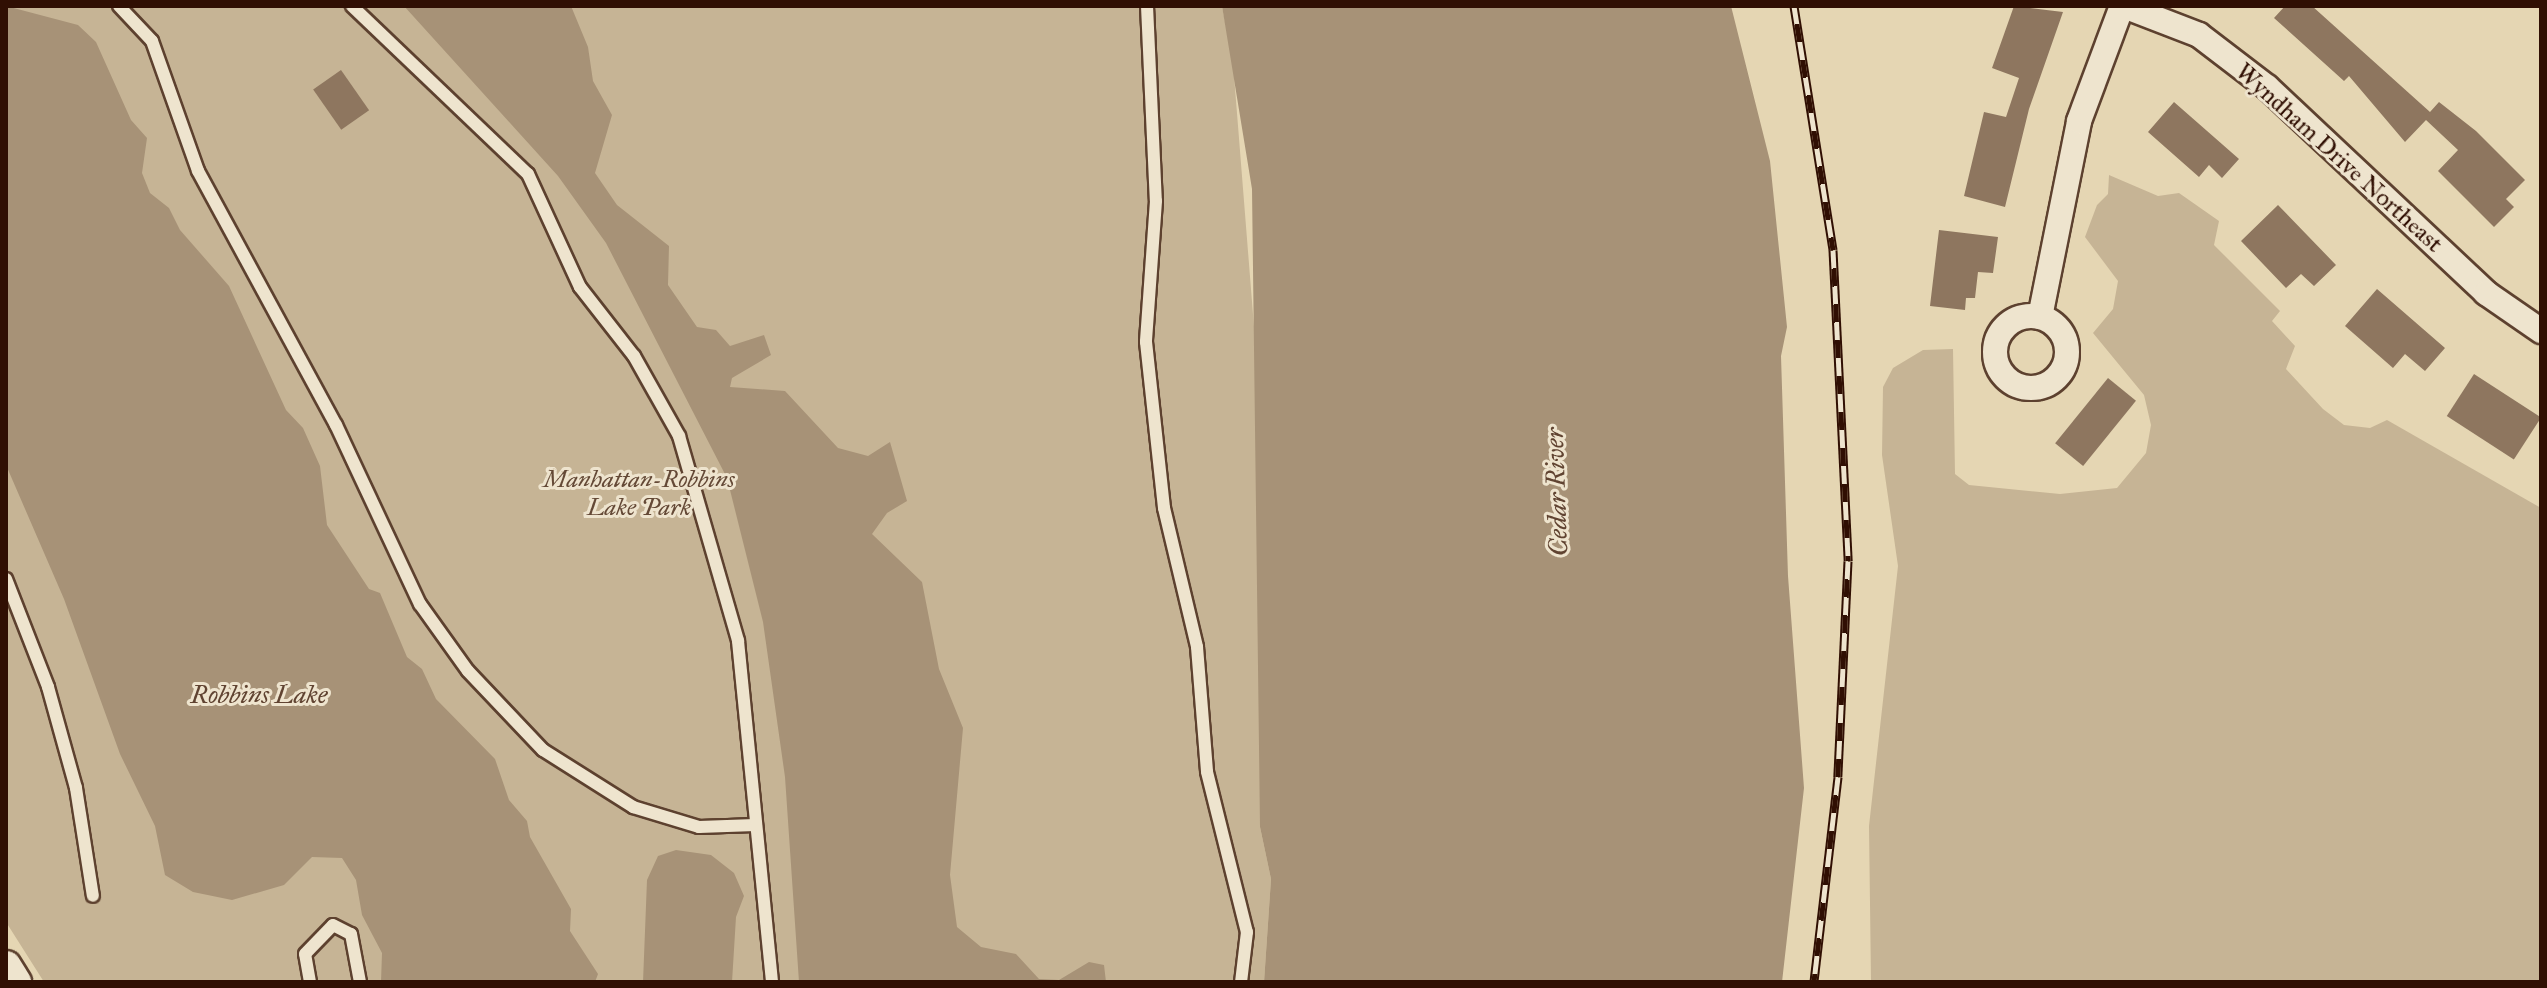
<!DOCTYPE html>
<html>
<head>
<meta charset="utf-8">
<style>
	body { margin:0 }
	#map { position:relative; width:2547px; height:988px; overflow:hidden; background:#e5d6b3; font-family:"IM FELL Great Primer",serif }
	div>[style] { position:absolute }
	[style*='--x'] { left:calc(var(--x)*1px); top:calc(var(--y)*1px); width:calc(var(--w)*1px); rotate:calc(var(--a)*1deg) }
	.green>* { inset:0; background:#c6b495 }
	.water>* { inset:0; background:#a79277 }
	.building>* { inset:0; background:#8e765f; transform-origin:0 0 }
	.roads { filter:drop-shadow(2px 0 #5d412f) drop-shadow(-2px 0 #5d412f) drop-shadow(0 2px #5d412f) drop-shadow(0 -2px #5d412f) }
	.service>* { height:12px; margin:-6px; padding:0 6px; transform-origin:6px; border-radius:6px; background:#eee4ce }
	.minor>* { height:24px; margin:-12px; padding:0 12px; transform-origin:12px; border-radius:12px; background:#eee4ce }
	.minor>.ring { margin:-12px; padding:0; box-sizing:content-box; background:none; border:24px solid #eee4ce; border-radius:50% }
	.tertiary>* { height:30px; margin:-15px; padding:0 15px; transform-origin:15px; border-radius:15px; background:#eee4ce }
	.rail>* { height:9px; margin-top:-4.5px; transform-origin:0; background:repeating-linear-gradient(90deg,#eee4ce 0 18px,#300f03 0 36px); box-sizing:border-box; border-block:2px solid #300f03 }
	span { translate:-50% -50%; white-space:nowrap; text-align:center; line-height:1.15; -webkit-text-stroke:6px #eee4ce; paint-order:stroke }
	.street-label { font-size:24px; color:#300f03 }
	.park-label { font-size:24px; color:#644936; font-style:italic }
	.water-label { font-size:26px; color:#604331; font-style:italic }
	.frame { position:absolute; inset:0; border:8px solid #300f03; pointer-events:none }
</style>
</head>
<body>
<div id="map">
	<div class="green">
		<div style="clip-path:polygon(6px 6px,1222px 6px,1233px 63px,1260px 402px,1260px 827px,1271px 879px,1264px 982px,44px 982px,6px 922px)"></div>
		<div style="clip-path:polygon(2109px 175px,2158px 196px,2179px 193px,2219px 221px,2214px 245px,2280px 311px,2272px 321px,2295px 346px,2286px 369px,2323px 409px,2344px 425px,2370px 428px,2387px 420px,2541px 508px,2541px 982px,1871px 982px,1869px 826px,1898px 566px,1882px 455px,1883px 387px,1893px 368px,1923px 350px,1953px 349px,1955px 474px,1969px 485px,2060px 494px,2117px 488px,2146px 453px,2151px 425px,2144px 395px,2093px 333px,2113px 309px,2118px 281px,2085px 237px,2097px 205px,2108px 194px)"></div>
	</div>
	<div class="water">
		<div style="clip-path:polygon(6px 6px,78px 25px,96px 42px,131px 120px,147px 138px,142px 173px,150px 193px,169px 208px,180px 230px,229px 286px,286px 410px,303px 428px,320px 466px,327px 525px,369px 589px,380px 593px,407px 657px,422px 669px,436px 699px,495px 759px,509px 800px,527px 821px,530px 837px,571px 909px,570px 931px,598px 974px,595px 982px,381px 982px,382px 953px,362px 915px,356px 880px,342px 858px,312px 857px,284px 885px,232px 900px,193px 892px,165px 875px,155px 826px,120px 754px,64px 599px,6px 465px)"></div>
		<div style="clip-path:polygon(404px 6px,571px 6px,588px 47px,593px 81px,612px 115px,595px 173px,617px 205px,669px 246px,668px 285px,697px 327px,716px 330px,730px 346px,764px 335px,771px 355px,732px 378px,730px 387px,785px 391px,838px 448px,868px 456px,890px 442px,907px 501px,887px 513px,872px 534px,922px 582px,939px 669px,963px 728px,950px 875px,957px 927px,981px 947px,1016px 954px,1039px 979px,1059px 980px,1089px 962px,1104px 965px,1106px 982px,799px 982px,785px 777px,763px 622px,727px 478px,606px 243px,558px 176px)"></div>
		<div style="clip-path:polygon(1222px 6px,1731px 6px,1770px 161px,1787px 327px,1781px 356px,1788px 576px,1804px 788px,1782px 982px,1264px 982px,1271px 879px,1260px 827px,1252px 189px)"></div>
		<div style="clip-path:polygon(676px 850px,711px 855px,734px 873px,744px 896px,736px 917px,732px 982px,643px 982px,647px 880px,658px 856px)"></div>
	</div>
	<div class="building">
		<div style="clip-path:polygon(2014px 6px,2063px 12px,2029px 109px,2005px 207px,1964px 196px,1984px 112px,2006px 117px,2019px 78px,1992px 68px)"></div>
		<div style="clip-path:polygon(2285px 6px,2312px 6px,2430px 112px,2439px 102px,2476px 131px,2525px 180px,2506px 199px,2514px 207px,2494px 227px,2438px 171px,2458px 150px,2426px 120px,2405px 142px,2349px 76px,2344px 81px,2274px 18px)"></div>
		<div style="left:341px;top:70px;width:49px;height:34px;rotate:55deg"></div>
		<div style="clip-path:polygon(2174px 102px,2239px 159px,2222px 178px,2209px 165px,2199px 177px,2148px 132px)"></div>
		<div style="clip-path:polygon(2278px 205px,2336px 265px,2314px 286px,2301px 274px,2286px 288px,2241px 241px)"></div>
		<div style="clip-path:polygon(1939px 230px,1998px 237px,1993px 273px,1978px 272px,1975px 298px,1966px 298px,1965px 310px,1930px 306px)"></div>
		<div style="clip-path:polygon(2377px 289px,2445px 348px,2425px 371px,2405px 354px,2393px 368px,2345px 326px)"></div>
		<div style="left:2474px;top:374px;width:80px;height:50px;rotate:33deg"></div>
		<div style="left:2108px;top:378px;width:36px;height:84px;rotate:39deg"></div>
	</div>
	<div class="roads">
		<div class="service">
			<div style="--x:119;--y:6;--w:48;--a:46.7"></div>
			<div style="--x:152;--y:41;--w:138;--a:70.5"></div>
			<div style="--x:198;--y:171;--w:289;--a:61.5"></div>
			<div style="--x:336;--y:425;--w:198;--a:64.9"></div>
			<div style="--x:420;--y:604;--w:82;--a:54.4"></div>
			<div style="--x:468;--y:671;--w:109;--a:46.5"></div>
			<div style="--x:543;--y:750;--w:107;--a:32.3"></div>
			<div style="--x:633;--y:807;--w:69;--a:16.9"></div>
			<div style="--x:699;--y:827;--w:56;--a:-2"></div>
			<div style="--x:352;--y:6;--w:243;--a:43.7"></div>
			<div style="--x:528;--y:174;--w:124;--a:65.3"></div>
			<div style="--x:580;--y:287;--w:88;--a:52"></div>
			<div style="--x:634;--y:356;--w:92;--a:60.6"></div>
			<div style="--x:679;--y:436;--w:213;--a:73.9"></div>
			<div style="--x:738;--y:641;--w:343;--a:84.3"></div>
			<div style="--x:1147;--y:6;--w:195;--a:87.4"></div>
			<div style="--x:1156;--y:201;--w:141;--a:94.1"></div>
			<div style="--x:1146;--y:342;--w:167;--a:83.8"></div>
			<div style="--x:1164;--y:508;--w:143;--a:76.6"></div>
			<div style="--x:1197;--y:647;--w:125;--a:85.4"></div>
			<div style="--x:1207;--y:772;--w:165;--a:76"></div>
			<div style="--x:1247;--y:932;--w:50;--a:96.8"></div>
			<div style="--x:6;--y:579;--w:116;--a:68.7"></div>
			<div style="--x:48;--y:687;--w:105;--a:74.5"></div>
			<div style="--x:76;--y:788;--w:109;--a:81.1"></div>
			<div style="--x:310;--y:982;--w:28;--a:-100"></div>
			<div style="--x:305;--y:954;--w:40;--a:-46"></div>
			<div style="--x:333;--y:925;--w:20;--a:27"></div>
			<div style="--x:351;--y:934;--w:49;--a:79.4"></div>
		</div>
		<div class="minor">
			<div style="--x:2124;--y:6;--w:80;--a:21.1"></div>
			<div style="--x:2199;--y:35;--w:86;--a:37.4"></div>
			<div style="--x:2267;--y:87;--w:301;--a:43.2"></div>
			<div style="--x:2486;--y:293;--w:67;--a:34.6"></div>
			<div class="ring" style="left:1995px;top:316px;width:48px;height:48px"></div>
			<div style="--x:2040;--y:317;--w:200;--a:-78.7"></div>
			<div style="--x:2079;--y:121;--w:123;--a:-69.5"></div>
		</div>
		<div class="tertiary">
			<div style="--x:6;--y:966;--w:19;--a:58"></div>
		</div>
	</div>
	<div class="rail">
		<div style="--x:1794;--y:6;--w:247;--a:80.9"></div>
		<div style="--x:1833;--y:250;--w:311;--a:87.2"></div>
		<div style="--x:1848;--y:561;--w:216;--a:92.7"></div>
		<div style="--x:1838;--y:777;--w:206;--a:96.7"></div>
	</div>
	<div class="street-label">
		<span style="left:2339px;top:158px;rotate:42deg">Wyndham Drive Northeast</span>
	</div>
	<div class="park-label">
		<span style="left:639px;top:494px">Manhattan-Robbins<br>Lake Park</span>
	</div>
	<div class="water-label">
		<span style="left:1557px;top:492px;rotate:-92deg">Cedar River</span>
		<span style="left:259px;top:695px">Robbins Lake</span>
	</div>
	<div class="frame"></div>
</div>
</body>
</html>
